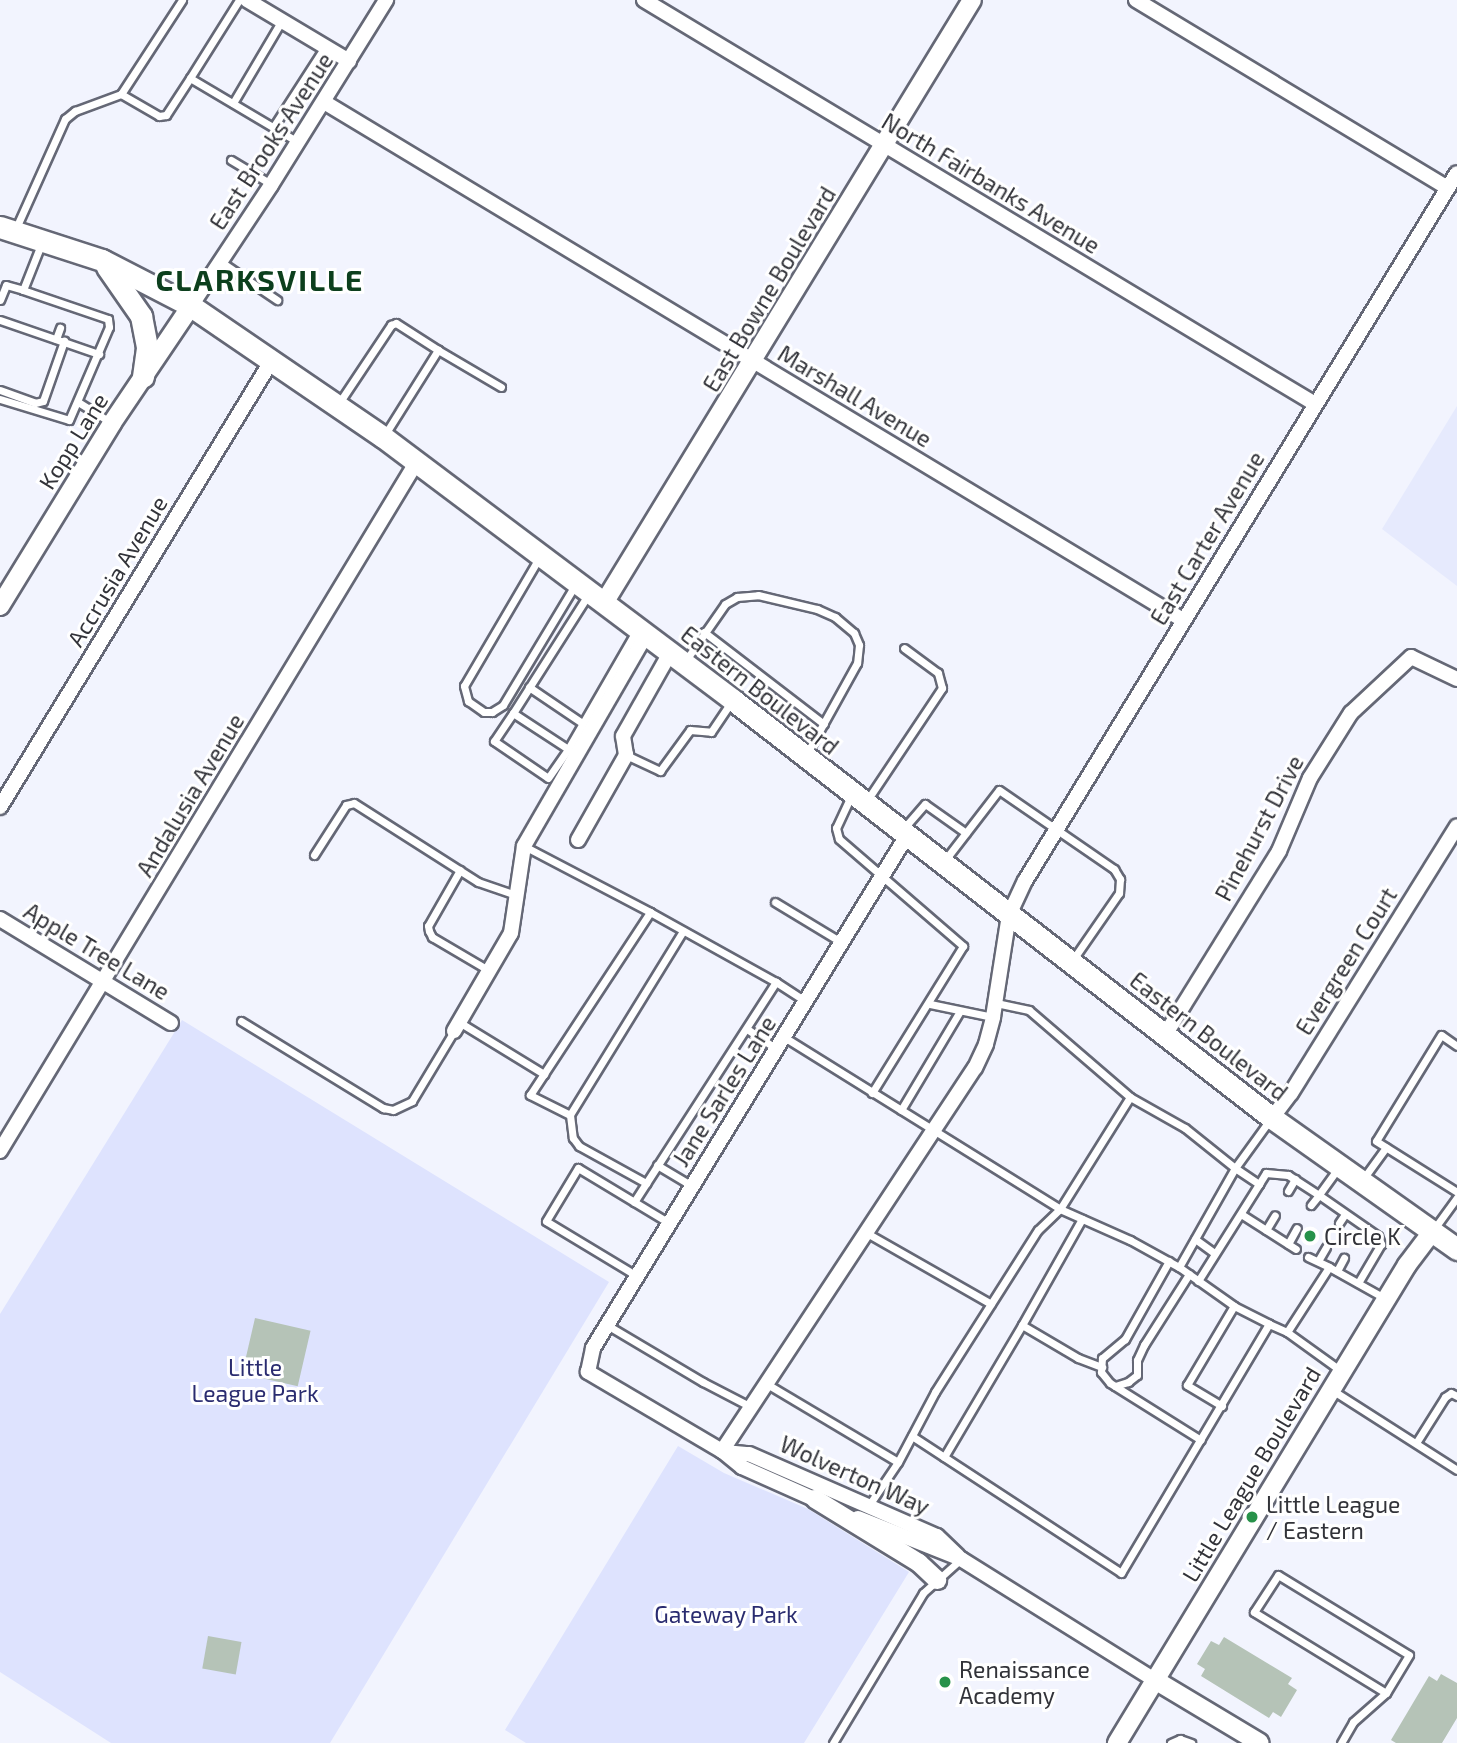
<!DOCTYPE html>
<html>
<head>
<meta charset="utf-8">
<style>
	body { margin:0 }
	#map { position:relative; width:1457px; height:1743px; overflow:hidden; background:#f2f4fe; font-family:"Exo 2",sans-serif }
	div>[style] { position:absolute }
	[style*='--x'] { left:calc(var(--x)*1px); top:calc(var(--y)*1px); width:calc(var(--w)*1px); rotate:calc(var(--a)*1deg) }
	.built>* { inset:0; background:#e6eafd }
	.green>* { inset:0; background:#dee3fe }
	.building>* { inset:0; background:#b5c3b7; transform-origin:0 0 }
	.roads { filter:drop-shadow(2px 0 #656876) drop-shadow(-2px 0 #656876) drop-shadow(0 2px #656876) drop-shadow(0 -2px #656876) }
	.service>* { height:7px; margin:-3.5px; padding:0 3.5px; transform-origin:3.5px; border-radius:3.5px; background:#fff }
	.minor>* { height:14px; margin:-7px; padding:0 7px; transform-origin:7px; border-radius:7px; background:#fff }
	.tertiary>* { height:18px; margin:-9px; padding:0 9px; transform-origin:9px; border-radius:9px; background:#fff }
	.secondary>* { height:21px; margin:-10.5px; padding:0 10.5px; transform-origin:10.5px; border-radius:10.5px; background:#fff }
	.dots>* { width:19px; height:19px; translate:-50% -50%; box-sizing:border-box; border:4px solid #fff; border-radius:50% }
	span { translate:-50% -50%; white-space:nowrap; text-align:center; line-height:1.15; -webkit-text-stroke:6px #fff; paint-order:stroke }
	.street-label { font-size:23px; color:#323339 }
	.poi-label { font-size:23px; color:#323339 }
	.left { translate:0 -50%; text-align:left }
	.park-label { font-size:23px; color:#2a2c70 }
	.district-label { font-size:30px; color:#0c3f1d; font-weight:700; letter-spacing:2px }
</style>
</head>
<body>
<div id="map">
	<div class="built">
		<div style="clip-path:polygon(1457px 406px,1457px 586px,1382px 529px)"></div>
	</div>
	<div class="green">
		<div style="clip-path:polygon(182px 1020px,609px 1282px,330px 1743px,111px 1743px,0 1672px,0 1314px)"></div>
		<div style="clip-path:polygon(678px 1446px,724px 1473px,808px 1509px,909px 1572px,804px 1743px,526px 1743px,505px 1730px)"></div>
	</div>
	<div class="building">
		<div style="left:255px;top:1318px;width:57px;height:57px;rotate:13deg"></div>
		<div style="left:208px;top:1636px;width:34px;height:33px;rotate:10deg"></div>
		<div style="clip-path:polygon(1224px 1637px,1292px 1678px,1288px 1684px,1297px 1690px,1281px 1717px,1273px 1712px,1269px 1718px,1201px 1676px,1205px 1669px,1197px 1664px,1211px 1641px,1219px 1645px)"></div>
		<div style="clip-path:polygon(1441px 1674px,1457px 1683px,1457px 1718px,1442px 1743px,1396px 1743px,1391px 1740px,1429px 1676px,1437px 1681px)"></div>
	</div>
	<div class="roads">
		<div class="service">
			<div style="--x:190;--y:78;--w:92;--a:-57.9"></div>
			<div style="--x:121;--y:94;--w:44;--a:30.1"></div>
			<div style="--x:159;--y:116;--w:7;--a:-8"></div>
			<div style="--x:166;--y:115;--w:44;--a:-57"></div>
			<div style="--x:190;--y:78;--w:126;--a:30.7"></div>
			<div style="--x:233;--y:103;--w:96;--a:-59.4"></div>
			<div style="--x:274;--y:126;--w:94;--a:-57.2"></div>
			<div style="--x:231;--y:160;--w:47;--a:31"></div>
			<div style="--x:16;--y:228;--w:120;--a:-65.8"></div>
			<div style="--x:65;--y:119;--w:13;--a:-39"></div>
			<div style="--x:75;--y:111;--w:49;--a:-20.3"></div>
			<div style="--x:121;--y:94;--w:112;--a:-57"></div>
			<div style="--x:221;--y:262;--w:68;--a:34.2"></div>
			<div style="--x:0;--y:300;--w:16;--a:-68"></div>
			<div style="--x:6;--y:285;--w:18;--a:16"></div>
			<div style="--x:23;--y:290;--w:52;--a:-68.4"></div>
			<div style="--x:0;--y:320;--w:105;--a:19"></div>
			<div style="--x:56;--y:339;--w:12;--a:-70"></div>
			<div style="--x:0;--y:390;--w:37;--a:20"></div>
			<div style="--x:35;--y:403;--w:8;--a:-14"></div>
			<div style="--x:43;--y:401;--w:64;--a:-70.7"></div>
			<div style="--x:0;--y:399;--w:72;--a:16.9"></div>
			<div style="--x:69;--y:420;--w:101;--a:-66.7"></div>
			<div style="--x:109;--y:327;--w:8;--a:-97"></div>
			<div style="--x:108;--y:319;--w:90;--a:-161.2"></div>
			<div style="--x:78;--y:402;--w:38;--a:32"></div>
			<div style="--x:339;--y:403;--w:94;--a:-56.3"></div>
			<div style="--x:391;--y:325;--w:5;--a:-22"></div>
			<div style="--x:396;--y:323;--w:50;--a:32.7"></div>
			<div style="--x:384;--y:436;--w:102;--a:-57.9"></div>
			<div style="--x:438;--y:350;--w:73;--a:30.4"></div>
			<div style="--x:539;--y:558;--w:148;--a:120.4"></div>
			<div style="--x:464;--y:686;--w:16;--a:75"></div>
			<div style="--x:468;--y:701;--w:19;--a:35"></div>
			<div style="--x:484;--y:712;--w:8;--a:0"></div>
			<div style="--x:492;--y:712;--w:13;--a:-32"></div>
			<div style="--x:503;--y:705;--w:140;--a:-59"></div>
			<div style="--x:588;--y:595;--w:140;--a:122.4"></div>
			<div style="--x:513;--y:713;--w:66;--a:33.2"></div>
			<div style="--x:568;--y:749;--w:136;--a:-60"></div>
			<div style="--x:704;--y:632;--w:151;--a:37.5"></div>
			<div style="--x:686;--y:660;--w:68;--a:-55.1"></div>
			<div style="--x:725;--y:604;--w:14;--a:-30"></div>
			<div style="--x:737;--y:597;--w:21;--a:-5"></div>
			<div style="--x:758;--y:595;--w:61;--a:13.3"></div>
			<div style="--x:817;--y:609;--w:20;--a:24"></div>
			<div style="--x:835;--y:617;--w:25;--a:40"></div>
			<div style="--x:854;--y:633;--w:13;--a:67"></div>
			<div style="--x:859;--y:645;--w:18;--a:96"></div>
			<div style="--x:857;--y:663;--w:105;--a:119"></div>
			<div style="--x:529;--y:687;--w:64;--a:34.2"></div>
			<div style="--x:513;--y:713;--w:34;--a:124"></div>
			<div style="--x:494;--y:741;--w:65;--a:34.4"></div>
			<div style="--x:548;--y:778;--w:35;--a:-55"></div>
			<div style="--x:626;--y:755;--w:38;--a:25"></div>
			<div style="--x:660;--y:771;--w:51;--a:-53.8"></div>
			<div style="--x:690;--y:730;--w:21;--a:5"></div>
			<div style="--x:711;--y:732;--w:37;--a:-56"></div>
			<div style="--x:851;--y:796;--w:35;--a:115"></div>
			<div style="--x:836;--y:828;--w:11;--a:75"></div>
			<div style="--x:839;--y:839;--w:164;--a:40.8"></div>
			<div style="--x:963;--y:946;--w:173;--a:121.8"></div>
			<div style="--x:866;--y:802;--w:137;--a:-56.3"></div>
			<div style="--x:942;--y:688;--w:16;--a:-105"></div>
			<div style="--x:938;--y:673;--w:42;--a:-143.7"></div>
			<div style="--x:904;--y:828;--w:32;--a:-49"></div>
			<div style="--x:925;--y:804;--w:50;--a:35.3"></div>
			<div style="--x:524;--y:846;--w:142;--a:27.6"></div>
			<div style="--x:314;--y:855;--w:59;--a:-57.4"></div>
			<div style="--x:346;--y:805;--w:8;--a:-14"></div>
			<div style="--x:354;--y:803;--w:147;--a:32.5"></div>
			<div style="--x:478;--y:882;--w:40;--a:18.9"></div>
			<div style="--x:945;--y:860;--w:88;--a:-52.4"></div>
			<div style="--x:999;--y:790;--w:140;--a:34.5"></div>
			<div style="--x:1114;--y:869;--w:12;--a:59"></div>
			<div style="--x:1120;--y:879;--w:14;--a:94"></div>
			<div style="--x:1119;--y:893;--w:83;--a:124.7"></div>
			<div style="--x:460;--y:870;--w:64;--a:119.7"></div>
			<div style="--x:428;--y:926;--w:5;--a:79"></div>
			<div style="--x:429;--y:931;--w:7;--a:63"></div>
			<div style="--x:432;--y:937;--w:67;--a:30.4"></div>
			<div style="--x:775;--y:902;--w:77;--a:31.2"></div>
			<div style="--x:683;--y:931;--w:216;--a:121.6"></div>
			<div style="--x:570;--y:1115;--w:45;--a:-153.4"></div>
			<div style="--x:530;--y:1095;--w:219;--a:-56.7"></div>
			<div style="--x:650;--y:912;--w:144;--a:29.1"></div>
			<div style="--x:776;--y:982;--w:35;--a:33"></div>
			<div style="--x:930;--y:1004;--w:64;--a:11.7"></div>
			<div style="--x:241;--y:1021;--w:167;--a:31.5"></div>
			<div style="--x:383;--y:1108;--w:10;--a:11"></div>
			<div style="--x:393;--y:1110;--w:21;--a:-25"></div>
			<div style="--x:412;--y:1101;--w:82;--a:-59"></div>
			<div style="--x:459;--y:1022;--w:100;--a:31.5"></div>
			<div style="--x:747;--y:1029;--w:36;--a:34"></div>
			<div style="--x:784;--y:1037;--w:325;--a:31.9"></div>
			<div style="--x:1060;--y:1209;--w:77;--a:23.9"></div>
			<div style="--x:1130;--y:1240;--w:56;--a:28.9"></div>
			<div style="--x:1179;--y:1267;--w:114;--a:-60.5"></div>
			<div style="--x:1235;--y:1168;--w:29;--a:34"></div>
			<div style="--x:1259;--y:1184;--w:13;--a:-58"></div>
			<div style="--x:1266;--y:1173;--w:22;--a:5"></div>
			<div style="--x:1288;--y:1175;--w:37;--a:33"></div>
			<div style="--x:1319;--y:1195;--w:13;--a:129"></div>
			<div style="--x:1457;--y:1046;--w:19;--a:-145"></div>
			<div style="--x:1441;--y:1035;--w:124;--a:121.5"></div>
			<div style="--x:1376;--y:1141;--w:96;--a:32.2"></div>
			<div style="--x:1130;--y:1097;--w:63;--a:29.4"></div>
			<div style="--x:1185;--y:1128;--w:64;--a:38.7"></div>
			<div style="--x:1235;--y:1168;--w:58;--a:-54.1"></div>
			<div style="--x:901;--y:1110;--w:115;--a:-59.2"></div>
			<div style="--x:570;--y:1115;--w:23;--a:83"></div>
			<div style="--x:573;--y:1138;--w:10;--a:53"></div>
			<div style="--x:579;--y:1146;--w:77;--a:28.9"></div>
			<div style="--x:657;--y:1165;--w:41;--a:31"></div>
			<div style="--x:1339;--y:1167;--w:34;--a:126"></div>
			<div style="--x:1319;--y:1195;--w:72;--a:34.8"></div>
			<div style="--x:1378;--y:1236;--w:9;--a:69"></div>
			<div style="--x:1381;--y:1244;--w:45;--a:120.5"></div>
			<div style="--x:1363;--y:1179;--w:39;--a:-54"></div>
			<div style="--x:1288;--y:1191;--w:14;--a:-60"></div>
			<div style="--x:634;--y:1202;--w:262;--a:-57.2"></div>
			<div style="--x:1241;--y:1214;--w:65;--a:32.5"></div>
			<div style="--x:1339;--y:1223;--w:11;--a:-56"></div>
			<div style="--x:1434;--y:1229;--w:39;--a:-54"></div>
			<div style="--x:1266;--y:1230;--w:17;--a:-59"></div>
			<div style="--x:865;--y:1232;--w:145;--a:29.7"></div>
			<div style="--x:1195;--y:1239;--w:24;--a:36"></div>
			<div style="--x:1288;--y:1244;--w:18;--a:-61"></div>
			<div style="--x:1308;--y:1257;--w:23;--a:25"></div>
			<div style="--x:1169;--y:1261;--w:90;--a:119.4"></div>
			<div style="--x:1125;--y:1339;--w:30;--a:140"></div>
			<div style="--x:1102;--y:1358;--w:14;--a:94"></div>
			<div style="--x:1101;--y:1372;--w:14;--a:51"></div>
			<div style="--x:1110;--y:1383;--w:107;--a:32.1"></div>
			<div style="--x:1318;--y:1261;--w:16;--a:-60"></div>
			<div style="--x:1179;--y:1267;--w:67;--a:35.3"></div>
			<div style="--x:1234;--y:1306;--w:39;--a:27"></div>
			<div style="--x:1337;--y:1271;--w:15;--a:-62"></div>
			<div style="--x:637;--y:1276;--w:106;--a:-148.9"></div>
			<div style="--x:546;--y:1221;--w:62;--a:-58.9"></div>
			<div style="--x:578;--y:1168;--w:106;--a:31.1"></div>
			<div style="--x:1198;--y:1281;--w:115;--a:-57.8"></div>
			<div style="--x:607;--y:1325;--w:112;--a:30.7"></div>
			<div style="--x:703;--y:1382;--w:54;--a:27.5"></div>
			<div style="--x:1022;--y:1325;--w:122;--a:-60.5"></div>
			<div style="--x:1287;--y:1332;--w:77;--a:-57.1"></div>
			<div style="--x:1329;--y:1267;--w:65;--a:29.3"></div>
			<div style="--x:767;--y:1384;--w:152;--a:30.8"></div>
			<div style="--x:1115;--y:1386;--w:14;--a:-17"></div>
			<div style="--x:1128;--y:1382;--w:11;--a:-38"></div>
			<div style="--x:1137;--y:1375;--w:15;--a:-90"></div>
			<div style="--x:1137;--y:1360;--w:17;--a:-65"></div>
			<div style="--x:1144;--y:1345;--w:84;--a:-57.6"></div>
			<div style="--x:1332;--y:1390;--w:148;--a:32.6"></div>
			<div style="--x:1222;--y:1406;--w:41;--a:-149"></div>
			<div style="--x:1187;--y:1385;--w:92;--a:-59.3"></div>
			<div style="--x:912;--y:1436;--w:250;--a:33.2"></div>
			<div style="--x:1121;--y:1573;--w:290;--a:-59.3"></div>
			<div style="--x:1269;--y:1324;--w:20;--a:24"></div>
			<div style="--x:1287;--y:1332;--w:67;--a:35.8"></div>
			<div style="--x:1416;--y:1443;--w:54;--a:-57.8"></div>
			<div style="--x:1445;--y:1397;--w:7;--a:-34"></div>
			<div style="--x:1451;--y:1393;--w:7;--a:27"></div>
			<div style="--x:944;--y:1457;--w:153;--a:-59.4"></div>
			<div style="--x:1022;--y:1325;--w:65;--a:30.5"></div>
			<div style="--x:1078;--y:1358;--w:26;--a:21"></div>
			<div style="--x:867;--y:1508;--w:55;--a:-56"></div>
			<div style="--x:898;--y:1462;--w:79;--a:-62.1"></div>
			<div style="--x:935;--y:1392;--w:192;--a:-57.6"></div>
			<div style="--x:1038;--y:1230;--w:30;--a:-44"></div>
			<div style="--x:1060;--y:1209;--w:132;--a:-58"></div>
			<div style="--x:1130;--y:1097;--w:133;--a:-139.3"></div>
			<div style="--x:1029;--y:1010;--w:35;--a:-168"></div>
			<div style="--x:833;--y:1743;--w:175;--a:-59"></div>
			<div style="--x:923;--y:1593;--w:51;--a:-41.8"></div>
			<div style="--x:1171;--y:1743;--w:10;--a:-24"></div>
			<div style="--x:1180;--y:1739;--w:12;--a:20"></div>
			<div style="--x:1341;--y:1743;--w:24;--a:-60"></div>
			<div style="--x:1353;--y:1722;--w:44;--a:-41.3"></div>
			<div style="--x:1386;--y:1693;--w:155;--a:-148.5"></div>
			<div style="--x:1254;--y:1612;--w:44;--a:-57"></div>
			<div style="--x:1278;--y:1575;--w:153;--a:31.4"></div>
			<div style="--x:1409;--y:1655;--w:44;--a:121.2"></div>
		</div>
		<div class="minor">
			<div style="--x:247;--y:0;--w:119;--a:30.9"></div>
			<div style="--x:644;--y:0;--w:783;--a:31.05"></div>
			<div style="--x:1136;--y:0;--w:364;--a:31.1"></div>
			<div style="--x:324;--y:102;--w:1003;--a:31.09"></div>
			<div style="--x:191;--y:306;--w:145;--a:-56.5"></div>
			<div style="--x:271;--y:185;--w:218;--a:-58.1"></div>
			<div style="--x:0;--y:807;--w:523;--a:-58.68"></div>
			<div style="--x:578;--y:840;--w:98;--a:-60.5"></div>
			<div style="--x:626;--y:755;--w:19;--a:-99"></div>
			<div style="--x:623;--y:736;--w:95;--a:-60.5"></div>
			<div style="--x:0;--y:919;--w:200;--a:31.3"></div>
			<div style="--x:454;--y:1031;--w:113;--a:-59.8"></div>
			<div style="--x:511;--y:933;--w:88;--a:-81.5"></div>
			<div style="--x:524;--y:846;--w:244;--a:-60"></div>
			<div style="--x:1165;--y:1035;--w:216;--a:-58.2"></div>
			<div style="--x:1279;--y:851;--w:79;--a:-67"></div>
			<div style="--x:1310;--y:778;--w:77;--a:-57.8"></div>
			<div style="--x:1351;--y:713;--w:82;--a:-43"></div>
			<div style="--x:1411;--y:657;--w:51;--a:25.6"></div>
			<div style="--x:1272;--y:1118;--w:31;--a:-53"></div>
			<div style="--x:1291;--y:1093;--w:314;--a:-58.1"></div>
			<div style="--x:0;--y:1151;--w:804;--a:-58.84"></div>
			<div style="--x:722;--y:1451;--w:459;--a:-56.6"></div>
			<div style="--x:975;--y:1068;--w:26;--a:-65"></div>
			<div style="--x:986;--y:1044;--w:28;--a:-75"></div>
			<div style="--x:993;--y:1017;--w:103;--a:-81.1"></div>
			<div style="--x:1009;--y:915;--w:38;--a:-65"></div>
			<div style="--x:1025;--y:881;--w:829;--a:-58.61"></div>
			<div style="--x:724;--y:1452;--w:25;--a:5"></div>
			<div style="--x:749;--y:1454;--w:205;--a:23.6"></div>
			<div style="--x:937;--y:1536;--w:29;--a:44"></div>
			<div style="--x:823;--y:1503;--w:89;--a:-156"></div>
			<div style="--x:742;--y:1467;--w:26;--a:-141"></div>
			<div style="--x:722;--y:1451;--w:156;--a:-149.5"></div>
			<div style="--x:588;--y:1372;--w:25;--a:-78"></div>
			<div style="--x:593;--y:1348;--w:599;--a:-58.51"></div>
			<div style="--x:858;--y:1518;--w:111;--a:21.7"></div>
			<div style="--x:961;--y:1559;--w:229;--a:32"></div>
		</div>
		<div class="tertiary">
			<div style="--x:604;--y:603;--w:706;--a:-58.61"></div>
			<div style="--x:0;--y:606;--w:215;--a:-58.5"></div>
			<div style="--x:112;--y:423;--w:141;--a:-56"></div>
			<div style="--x:815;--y:1499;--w:122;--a:31.6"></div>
			<div style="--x:919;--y:1563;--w:25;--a:43"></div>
			<div style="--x:1155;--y:1680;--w:122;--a:31"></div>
			<div style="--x:1117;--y:1743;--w:559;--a:-58.76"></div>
			<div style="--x:1407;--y:1265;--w:41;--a:-52.9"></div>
		</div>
		<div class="secondary">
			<div style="--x:0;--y:227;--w:107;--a:17.9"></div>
			<div style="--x:102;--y:260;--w:100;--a:27.3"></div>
			<div style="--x:191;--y:306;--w:232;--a:34.3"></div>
			<div style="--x:383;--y:437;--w:438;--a:36.9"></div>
			<div style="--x:733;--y:700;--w:682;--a:37.79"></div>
			<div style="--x:1272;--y:1118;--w:227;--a:35.3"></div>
			<div style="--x:107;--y:267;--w:60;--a:55.2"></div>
			<div style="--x:141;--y:316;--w:33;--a:79"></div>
			<div style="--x:147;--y:348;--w:29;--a:98"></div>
		</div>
	</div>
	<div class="dots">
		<div style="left:1310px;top:1236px;background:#27924a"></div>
		<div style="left:1252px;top:1517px;background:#27924a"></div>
		<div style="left:945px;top:1682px;background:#27924a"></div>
	</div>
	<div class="street-label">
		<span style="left:271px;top:141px;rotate:-57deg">East Brooks Avenue</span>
		<span style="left:991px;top:183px;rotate:31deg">North Fairbanks Avenue</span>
		<span style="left:769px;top:289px;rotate:-59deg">East Bowne Boulevard</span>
		<span style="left:855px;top:396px;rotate:31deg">Marshall Avenue</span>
		<span style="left:73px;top:441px;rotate:-58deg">Kopp Lane</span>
		<span style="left:1207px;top:538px;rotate:-59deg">East Carter Avenue</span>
		<span style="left:117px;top:571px;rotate:-59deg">Accrusia Avenue</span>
		<span style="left:760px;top:690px;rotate:38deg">Eastern Boulevard</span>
		<span style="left:190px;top:795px;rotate:-59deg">Andalusia Avenue</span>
		<span style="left:1259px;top:828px;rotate:-62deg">Pinehurst Drive</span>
		<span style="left:97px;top:951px;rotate:31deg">Apple Tree Lane</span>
		<span style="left:1346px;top:961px;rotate:-58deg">Evergreen Court</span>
		<span style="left:1209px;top:1036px;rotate:38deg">Eastern Boulevard</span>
		<span style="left:724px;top:1091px;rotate:-58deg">Jane Sarles Lane</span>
		<span style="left:1251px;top:1474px;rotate:-59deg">Little League Boulevard</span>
		<span style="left:855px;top:1475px;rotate:24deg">Wolverton Way</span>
	</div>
	<div class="poi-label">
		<span class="left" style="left:1324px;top:1236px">Circle K</span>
		<span class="left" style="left:1266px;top:1517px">Little League<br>/ Eastern</span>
		<span class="left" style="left:959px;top:1682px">Renaissance<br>Academy</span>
	</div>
	<div class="park-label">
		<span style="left:255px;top:1380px">Little<br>League Park</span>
		<span style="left:726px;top:1614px">Gateway Park</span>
	</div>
	<div class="district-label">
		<span style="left:260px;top:279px">CLARKSVILLE</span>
	</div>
</div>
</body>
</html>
